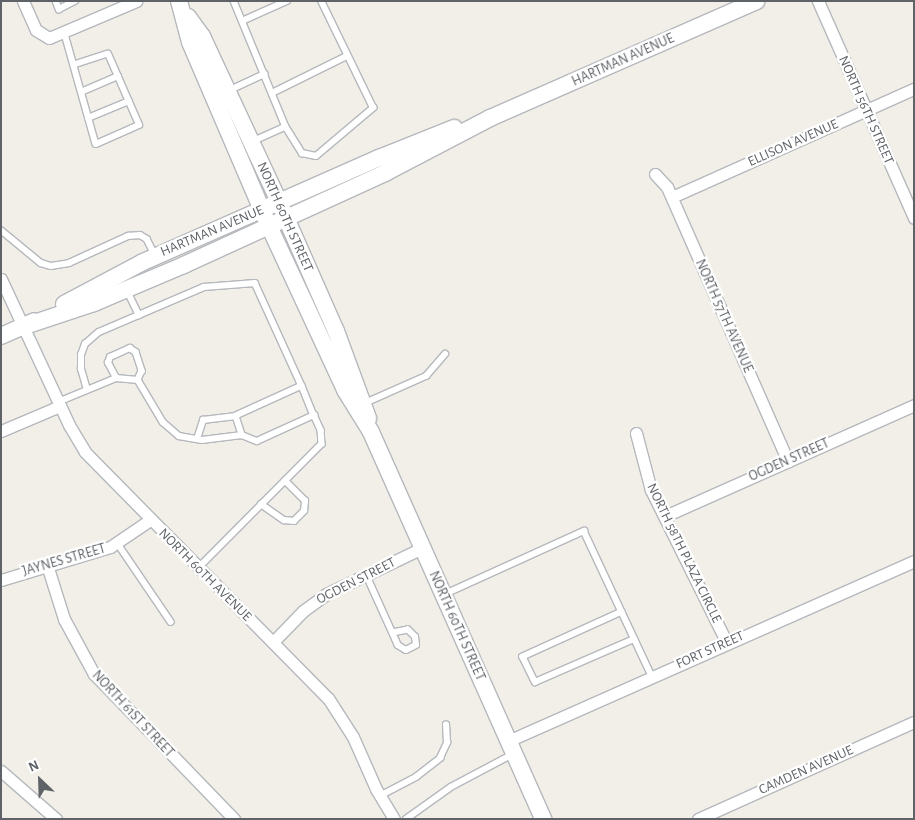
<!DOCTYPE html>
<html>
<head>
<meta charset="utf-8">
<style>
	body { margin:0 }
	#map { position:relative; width:915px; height:820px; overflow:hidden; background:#f1efe8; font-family:"Alegreya Sans",sans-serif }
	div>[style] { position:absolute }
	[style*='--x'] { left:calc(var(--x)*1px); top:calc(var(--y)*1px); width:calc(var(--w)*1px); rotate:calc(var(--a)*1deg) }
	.roads { filter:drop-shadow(1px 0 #b5b8bc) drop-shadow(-1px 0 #b5b8bc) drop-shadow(0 1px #b5b8bc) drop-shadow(0 -1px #b5b8bc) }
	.lane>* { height:5.5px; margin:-2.75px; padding:0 2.75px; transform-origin:2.75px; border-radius:2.75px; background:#fff }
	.street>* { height:11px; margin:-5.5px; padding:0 5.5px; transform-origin:5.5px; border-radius:5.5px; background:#fff }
	.secondary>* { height:16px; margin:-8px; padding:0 8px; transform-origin:8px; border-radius:8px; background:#fff }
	span { translate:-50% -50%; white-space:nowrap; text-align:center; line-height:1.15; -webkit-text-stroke:4.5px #fff; paint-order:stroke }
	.street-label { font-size:14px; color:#5f6368 }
	.frame { position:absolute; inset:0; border:2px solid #5f6368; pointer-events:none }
	.north { position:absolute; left:15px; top:755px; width:50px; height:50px; -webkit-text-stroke:4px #fff; paint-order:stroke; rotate:336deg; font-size:14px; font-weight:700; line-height:20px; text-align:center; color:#5f6368 }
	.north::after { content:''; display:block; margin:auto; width:18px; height:22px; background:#5f6368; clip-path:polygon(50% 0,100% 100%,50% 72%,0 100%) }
</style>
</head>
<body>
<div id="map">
	<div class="roads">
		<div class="lane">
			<div style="--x:56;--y:1;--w:9;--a:69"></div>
			<div style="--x:59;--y:9;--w:18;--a:-27"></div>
			<div style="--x:234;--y:1;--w:136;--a:67.6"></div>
			<div style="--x:286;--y:127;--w:37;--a:156"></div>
			<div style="--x:242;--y:21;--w:49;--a:-24"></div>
			<div style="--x:65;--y:34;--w:114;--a:74.3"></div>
			<div style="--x:96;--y:144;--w:47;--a:-23.8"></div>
			<div style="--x:139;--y:125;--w:77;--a:-113.6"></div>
			<div style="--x:108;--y:54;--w:35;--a:162"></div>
			<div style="--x:230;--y:90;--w:38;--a:-25"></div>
			<div style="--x:81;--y:92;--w:40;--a:-23.4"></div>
			<div style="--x:272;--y:93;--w:84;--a:-26.3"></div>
			<div style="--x:88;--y:118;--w:44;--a:-22.5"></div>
			<div style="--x:286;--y:127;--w:31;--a:58"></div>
			<div style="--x:302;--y:153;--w:14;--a:12"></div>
			<div style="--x:316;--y:156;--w:75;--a:-40.1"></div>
			<div style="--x:373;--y:108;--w:119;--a:-115.9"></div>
			<div style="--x:1;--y:230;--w:52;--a:39.5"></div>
			<div style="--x:41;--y:263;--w:10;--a:17"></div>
			<div style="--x:51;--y:266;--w:18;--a:-9"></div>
			<div style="--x:69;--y:263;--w:65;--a:-24.6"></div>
			<div style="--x:128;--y:236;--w:12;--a:-5"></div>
			<div style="--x:140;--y:235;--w:8;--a:30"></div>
			<div style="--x:147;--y:239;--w:18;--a:63"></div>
			<div style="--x:127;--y:290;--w:28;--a:64"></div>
			<div style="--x:116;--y:378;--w:17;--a:-118"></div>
			<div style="--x:108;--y:363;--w:6;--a:-72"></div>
			<div style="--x:110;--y:357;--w:22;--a:-24"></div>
			<div style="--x:130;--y:348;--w:7;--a:34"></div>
			<div style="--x:136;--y:352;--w:20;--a:72"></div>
			<div style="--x:142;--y:371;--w:10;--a:114"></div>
			<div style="--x:302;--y:386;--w:31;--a:68"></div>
			<div style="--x:87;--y:390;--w:22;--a:-106"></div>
			<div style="--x:81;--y:369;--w:14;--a:-90"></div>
			<div style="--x:81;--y:355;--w:12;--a:-70"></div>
			<div style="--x:85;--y:344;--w:18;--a:-41"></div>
			<div style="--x:99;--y:332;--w:114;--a:-23.2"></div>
			<div style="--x:204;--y:287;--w:51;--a:-4.5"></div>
			<div style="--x:255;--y:283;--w:113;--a:65.5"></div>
			<div style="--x:302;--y:386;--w:72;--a:155.6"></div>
			<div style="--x:58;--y:402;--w:63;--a:-22.5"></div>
			<div style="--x:116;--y:378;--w:22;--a:5"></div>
			<div style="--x:138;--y:380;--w:49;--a:59.2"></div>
			<div style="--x:163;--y:422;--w:21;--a:41"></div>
			<div style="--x:179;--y:436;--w:23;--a:10"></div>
			<div style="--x:202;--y:440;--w:40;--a:-7.1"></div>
			<div style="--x:242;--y:435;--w:16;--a:22"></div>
			<div style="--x:257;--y:441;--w:63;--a:-24.5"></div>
			<div style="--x:314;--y:415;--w:17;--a:65"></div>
			<div style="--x:321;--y:430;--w:14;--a:86"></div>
			<div style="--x:322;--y:444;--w:175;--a:134.8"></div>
			<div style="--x:365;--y:403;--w:67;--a:-23.9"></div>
			<div style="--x:426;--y:376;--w:29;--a:-49"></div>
			<div style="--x:197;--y:439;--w:20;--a:-72"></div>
			<div style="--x:203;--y:420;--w:33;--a:-7"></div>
			<div style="--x:236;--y:416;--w:20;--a:72"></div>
			<div style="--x:261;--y:504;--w:28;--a:35"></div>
			<div style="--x:284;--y:520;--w:10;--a:6"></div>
			<div style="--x:294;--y:521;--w:14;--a:-45"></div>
			<div style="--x:304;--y:511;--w:10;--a:-84"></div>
			<div style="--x:305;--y:501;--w:28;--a:-135"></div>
			<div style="--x:118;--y:544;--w:94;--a:55.8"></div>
			<div style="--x:366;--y:574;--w:72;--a:65.6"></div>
			<div style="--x:396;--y:640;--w:5;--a:68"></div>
			<div style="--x:398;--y:645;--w:9;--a:32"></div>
			<div style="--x:406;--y:650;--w:11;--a:-27"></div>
			<div style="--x:416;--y:645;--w:8;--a:-97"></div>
			<div style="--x:415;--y:637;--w:10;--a:-135"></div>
			<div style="--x:408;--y:630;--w:15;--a:169"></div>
			<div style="--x:445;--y:594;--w:153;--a:-24.4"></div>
			<div style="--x:584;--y:531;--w:160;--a:64.9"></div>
			<div style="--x:622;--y:612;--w:109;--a:155.6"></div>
			<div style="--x:523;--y:657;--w:28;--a:64"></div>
			<div style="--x:535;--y:682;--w:108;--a:-23.5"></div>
			<div style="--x:380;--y:796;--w:41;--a:-27.8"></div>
			<div style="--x:416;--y:777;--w:31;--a:-38"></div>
			<div style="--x:440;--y:758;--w:17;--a:-65"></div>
			<div style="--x:447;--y:743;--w:18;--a:-93"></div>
			<div style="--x:406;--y:819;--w:55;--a:-35.4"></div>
			<div style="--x:451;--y:787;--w:70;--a:-28"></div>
		</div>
		<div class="street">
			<div style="--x:23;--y:1;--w:32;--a:66"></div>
			<div style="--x:36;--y:30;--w:15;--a:32"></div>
			<div style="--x:49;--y:38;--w:95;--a:-23"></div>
			<div style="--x:818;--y:1;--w:237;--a:66.1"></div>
			<div style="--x:655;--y:174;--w:18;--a:47"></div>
			<div style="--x:667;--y:187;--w:300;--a:66.2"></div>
			<div style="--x:672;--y:197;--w:265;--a:-24.1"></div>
			<div style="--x:1;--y:279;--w:161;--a:65"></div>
			<div style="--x:69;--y:425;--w:31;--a:59"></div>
			<div style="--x:85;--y:452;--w:346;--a:45.4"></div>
			<div style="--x:328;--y:698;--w:46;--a:57.3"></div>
			<div style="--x:353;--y:737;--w:57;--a:66.1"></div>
			<div style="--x:376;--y:789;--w:35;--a:59"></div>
			<div style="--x:1;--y:431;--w:64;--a:-23"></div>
			<div style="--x:636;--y:433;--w:59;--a:75.3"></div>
			<div style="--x:651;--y:490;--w:171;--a:63.6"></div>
			<div style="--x:665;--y:516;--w:273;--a:-24"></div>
			<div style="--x:47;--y:565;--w:57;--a:72.5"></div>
			<div style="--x:64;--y:619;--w:63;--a:61.4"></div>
			<div style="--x:94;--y:674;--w:202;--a:46"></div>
			<div style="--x:1;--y:580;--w:114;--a:-16.8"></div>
			<div style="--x:110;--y:547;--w:48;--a:-34"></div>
			<div style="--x:273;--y:642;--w:43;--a:-45.9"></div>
			<div style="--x:303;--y:611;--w:29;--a:-36"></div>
			<div style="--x:326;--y:594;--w:106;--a:-25.6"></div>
			<div style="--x:508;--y:741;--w:444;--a:-23.9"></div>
			<div style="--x:1;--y:771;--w:73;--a:41.1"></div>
			<div style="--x:698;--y:819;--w:237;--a:-24.2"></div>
		</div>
		<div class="secondary">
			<div style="--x:179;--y:1;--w:42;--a:75"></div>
			<div style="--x:190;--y:42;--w:200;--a:66.8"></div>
			<div style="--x:269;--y:226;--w:181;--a:65.1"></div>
			<div style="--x:345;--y:390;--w:49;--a:58.2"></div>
			<div style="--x:371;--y:432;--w:424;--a:66"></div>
			<div style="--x:188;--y:17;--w:24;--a:54"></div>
			<div style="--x:202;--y:36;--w:183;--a:65.1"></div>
			<div style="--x:279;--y:202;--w:141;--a:66.2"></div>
			<div style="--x:336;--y:331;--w:93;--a:69.8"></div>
			<div style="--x:64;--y:304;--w:89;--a:-28"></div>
			<div style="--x:143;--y:262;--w:258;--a:-23.8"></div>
			<div style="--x:379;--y:158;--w:81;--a:-21.8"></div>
			<div style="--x:25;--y:326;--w:73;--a:-18.4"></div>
			<div style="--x:94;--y:303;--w:98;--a:-22.9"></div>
			<div style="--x:184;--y:265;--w:221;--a:-24.6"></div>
			<div style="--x:385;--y:173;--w:119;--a:-27.6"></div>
			<div style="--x:490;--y:118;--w:291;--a:-23.7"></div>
			<div style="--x:1;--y:336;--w:36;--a:-24"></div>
		</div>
	</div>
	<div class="street-label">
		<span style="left:623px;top:60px;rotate:-24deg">HARTMAN AVENUE</span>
		<span style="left:866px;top:110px;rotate:66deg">NORTH 56TH STREET</span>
		<span style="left:793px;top:143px;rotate:-24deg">ELLISON AVENUE</span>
		<span style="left:285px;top:217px;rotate:66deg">NORTH 60TH STREET</span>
		<span style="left:212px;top:231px;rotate:-23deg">HARTMAN AVENUE</span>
		<span style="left:724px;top:316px;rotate:66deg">NORTH 57TH AVENUE</span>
		<span style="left:789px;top:460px;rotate:-24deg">OGDEN STREET</span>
		<span style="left:684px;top:553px;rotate:64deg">NORTH 58TH PLAZA CIRCLE</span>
		<span style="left:64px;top:560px;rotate:-16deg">JAYNES STREET</span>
		<span style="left:205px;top:575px;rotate:45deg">NORTH 60TH AVENUE</span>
		<span style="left:356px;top:581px;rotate:-27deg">OGDEN STREET</span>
		<span style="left:457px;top:626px;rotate:66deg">NORTH 60TH STREET</span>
		<span style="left:710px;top:650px;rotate:-24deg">FORT STREET</span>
		<span style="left:133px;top:714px;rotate:47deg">NORTH 61ST STREET</span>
		<span style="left:806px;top:770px;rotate:-24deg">CAMDEN AVENUE</span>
	</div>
	<div class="frame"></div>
	<div class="north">N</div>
</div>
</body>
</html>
